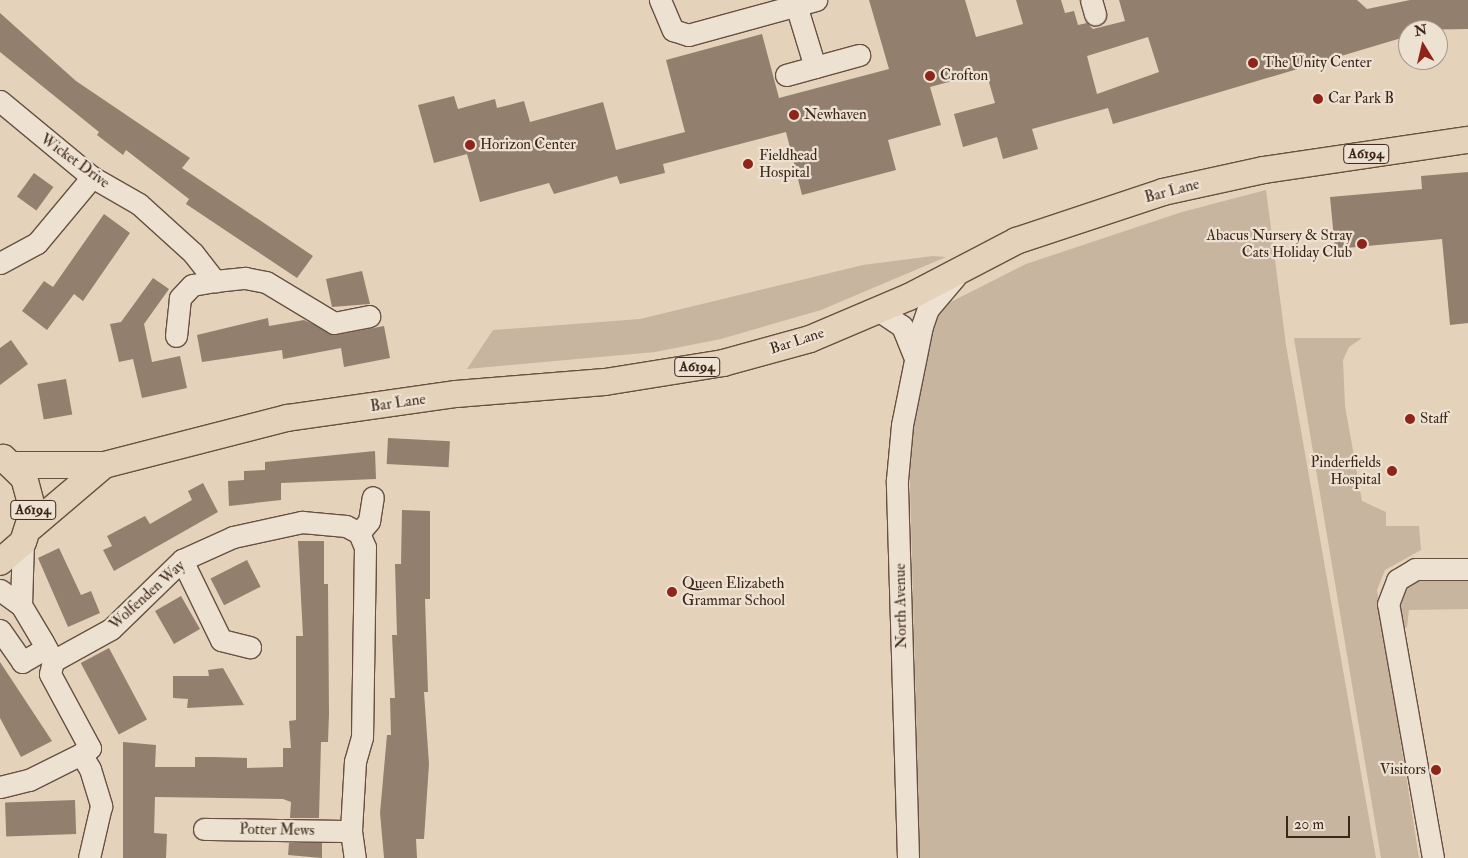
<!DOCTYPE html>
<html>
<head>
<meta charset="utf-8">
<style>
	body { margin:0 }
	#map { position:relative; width:1468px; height:858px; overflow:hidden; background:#e4d2ba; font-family:"IM FELL Double Pica",serif }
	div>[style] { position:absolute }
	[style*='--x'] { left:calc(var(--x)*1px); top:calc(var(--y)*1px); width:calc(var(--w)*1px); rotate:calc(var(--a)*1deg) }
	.green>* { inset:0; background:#c7b59f }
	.building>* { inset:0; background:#937f6d; transform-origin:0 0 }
	.roads { filter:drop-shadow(1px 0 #665141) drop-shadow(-1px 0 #665141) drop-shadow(0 1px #665141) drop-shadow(0 -1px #665141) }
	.minor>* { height:21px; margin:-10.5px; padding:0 10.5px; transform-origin:10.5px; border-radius:10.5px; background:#ede2d2 }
	.major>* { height:26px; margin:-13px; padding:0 13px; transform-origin:13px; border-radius:13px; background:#e4d2ba }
	.dots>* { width:14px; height:14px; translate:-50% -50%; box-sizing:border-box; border:2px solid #ede2d2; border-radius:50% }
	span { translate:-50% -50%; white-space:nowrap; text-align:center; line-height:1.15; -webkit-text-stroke:4.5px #ede2d2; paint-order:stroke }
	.shield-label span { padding:1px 4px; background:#ede2d2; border:1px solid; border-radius:4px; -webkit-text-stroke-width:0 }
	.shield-label { font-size:14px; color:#3c2619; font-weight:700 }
	.poi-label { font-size:15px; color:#3c2619 }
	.left { translate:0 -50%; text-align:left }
	.right { translate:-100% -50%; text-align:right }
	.street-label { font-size:15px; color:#3c2619 }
	.north { position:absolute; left:1398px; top:20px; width:50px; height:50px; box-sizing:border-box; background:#ede2d2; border:1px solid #a69788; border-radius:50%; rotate:351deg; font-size:14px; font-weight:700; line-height:20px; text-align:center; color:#3c2619 }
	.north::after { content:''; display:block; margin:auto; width:18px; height:22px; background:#8f2418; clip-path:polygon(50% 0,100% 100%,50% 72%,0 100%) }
	.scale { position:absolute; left:1286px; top:816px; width:64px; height:22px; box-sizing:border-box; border:2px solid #3c2619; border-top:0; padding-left:6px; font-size:15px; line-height:18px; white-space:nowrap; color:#3c2619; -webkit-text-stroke:4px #ede2d2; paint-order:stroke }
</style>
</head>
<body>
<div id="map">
	<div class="green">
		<div style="clip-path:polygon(1266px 190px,1286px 345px,1376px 858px,920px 858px,909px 450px,930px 330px,941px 307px,1026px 264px,1182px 212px)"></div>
		<div style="clip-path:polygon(933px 256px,946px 257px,821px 310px,721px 339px,655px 352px,467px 369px,493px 330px,640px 319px,863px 265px)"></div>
		<div style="clip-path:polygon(1294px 338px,1362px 338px,1349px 347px,1343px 360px,1345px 406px,1362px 501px,1386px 512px,1386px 526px,1419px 526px,1421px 550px,1385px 570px,1377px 590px,1419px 858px,1381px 858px)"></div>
		<div style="clip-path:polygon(1468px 574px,1468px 609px,1409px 610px,1407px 627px,1398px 629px,1397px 591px,1403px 581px)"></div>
	</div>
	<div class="building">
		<div style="clip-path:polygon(evenodd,869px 0,965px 0,976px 37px,1023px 24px,1016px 0,1061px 0,1065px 13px,1074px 11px,1078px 25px,1087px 23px,1093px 29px,1125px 21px,1119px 0,1357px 0,1367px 9px,1410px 0,1468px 0,1468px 29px,1408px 30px,1408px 36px,1113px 124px,1108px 108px,1032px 129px,1038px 149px,1003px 159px,997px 137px,963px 147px,954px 114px,995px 103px,986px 72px,930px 87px,941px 125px,888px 140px,896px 170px,802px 195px,786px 132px,663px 164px,665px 173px,620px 184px,617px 176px,554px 194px,549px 183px,480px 202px,467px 154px,434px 163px,418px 105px,454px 96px,458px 109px,495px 99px,497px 108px,524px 101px,530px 122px,603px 102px,616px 150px,685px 132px,666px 60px,762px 34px,779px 98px,889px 69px,869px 0,1148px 37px,1159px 72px,1097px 94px,1087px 56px,1148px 37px)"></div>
		<div style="clip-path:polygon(0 13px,76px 81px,190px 158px,182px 168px,313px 256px,297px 278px,186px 204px,189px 199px,126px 150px,123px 155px,97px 135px,99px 132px,0 52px)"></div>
		<div style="clip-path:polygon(1468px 172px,1468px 323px,1450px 325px,1442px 239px,1335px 249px,1330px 197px,1422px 189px,1421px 176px)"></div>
		<div style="left:34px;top:173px;width:24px;height:29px;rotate:36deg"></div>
		<div style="clip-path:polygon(104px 214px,130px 233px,83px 301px,74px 294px,47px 330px,22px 311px,44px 281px,53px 287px)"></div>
		<div style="clip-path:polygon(362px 271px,370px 304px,332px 307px,326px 279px)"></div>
		<div style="clip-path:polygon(153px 278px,169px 289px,144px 324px,152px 362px,180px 356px,187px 388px,142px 398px,133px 359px,119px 362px,110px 324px,121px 322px)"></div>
		<div style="clip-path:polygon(268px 318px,269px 326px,304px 320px,336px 335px,384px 326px,390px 358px,344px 367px,341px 348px,283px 359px,282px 350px,202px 362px,197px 335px)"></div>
		<div style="clip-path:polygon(11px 340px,28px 364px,0 385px,0 348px)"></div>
		<div style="left:66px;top:379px;width:36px;height:29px;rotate:80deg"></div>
		<div style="left:388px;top:438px;width:62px;height:26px;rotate:3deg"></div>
		<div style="clip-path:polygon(375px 451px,376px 479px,281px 483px,281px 500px,229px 506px,228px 481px,244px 480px,244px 471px,265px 470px,265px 462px)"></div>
		<div style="clip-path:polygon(203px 483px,218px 512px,114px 571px,103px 550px,112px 546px,107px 536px,145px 516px,150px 524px,192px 500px,188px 491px)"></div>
		<div style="clip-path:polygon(402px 510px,430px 511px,430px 599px,425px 599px,428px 692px,424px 692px,429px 764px,424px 839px,416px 839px,417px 858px,384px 858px,380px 813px,387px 735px,391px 735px,390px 698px,395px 698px,392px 635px,397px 635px,395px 564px,401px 564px)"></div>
		<div style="clip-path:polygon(298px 541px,324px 541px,324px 584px,328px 584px,329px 714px,328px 742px,321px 742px,319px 818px,290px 818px,291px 802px,283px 799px,155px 797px,154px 833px,167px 834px,166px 858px,123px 858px,123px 742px,156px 745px,155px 767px,195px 767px,195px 757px,214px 757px,247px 758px,247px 768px,283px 767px,283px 748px,291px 748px,289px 721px,296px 720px,296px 636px,303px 636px)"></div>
		<div style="clip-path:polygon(59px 548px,81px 595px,91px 591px,100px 613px,68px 627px,38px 558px)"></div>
		<div style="left:247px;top:560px;width:30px;height:41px;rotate:63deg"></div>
		<div style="left:181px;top:596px;width:38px;height:30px;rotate:60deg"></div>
		<div style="left:109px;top:648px;width:81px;height:32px;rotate:62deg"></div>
		<div style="clip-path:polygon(0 662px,52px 741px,21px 757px,0 718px)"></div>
		<div style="clip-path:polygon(223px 668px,244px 705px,187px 708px,188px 699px,173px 698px,173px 676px,209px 676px,208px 670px)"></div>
		<div style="left:75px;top:800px;width:34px;height:70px;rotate:88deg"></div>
		<div style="clip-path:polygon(289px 843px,322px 843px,322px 858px,288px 855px)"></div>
	</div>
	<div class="roads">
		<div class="minor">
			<div style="--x:660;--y:0;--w:33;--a:67"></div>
			<div style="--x:673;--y:30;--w:16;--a:18"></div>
			<div style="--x:688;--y:35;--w:133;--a:-15.3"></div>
			<div style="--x:1091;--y:0;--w:15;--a:74"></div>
			<div style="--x:796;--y:5;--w:65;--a:73"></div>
			<div style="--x:786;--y:75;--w:76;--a:-15.3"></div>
			<div style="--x:0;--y:101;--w:119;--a:39.6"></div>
			<div style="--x:92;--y:177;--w:54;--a:29.9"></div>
			<div style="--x:139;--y:204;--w:73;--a:42.2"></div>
			<div style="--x:193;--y:253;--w:36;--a:52"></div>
			<div style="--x:215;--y:281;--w:23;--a:170"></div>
			<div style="--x:192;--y:285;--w:18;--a:133"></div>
			<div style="--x:180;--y:298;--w:38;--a:96"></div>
			<div style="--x:0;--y:263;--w:42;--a:-28.4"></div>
			<div style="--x:37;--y:243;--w:86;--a:-50.2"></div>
			<div style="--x:215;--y:281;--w:30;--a:-6"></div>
			<div style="--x:245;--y:278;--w:21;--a:11"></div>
			<div style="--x:266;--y:282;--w:79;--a:31.1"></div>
			<div style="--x:334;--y:323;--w:36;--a:-11"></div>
			<div style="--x:878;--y:310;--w:29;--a:34"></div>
			<div style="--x:902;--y:326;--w:31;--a:68"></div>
			<div style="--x:359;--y:533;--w:16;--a:-50"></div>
			<div style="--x:369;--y:521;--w:24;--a:-81"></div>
			<div style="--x:182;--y:560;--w:89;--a:64"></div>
			<div style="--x:221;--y:640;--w:30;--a:14"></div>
			<div style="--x:0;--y:590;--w:26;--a:36"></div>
			<div style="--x:21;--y:605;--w:43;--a:59.3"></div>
			<div style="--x:43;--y:642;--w:21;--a:62"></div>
			<div style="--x:53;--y:661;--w:13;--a:103"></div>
			<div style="--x:50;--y:674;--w:84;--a:61.6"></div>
			<div style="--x:90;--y:748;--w:11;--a:146"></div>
			<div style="--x:81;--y:754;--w:17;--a:59"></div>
			<div style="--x:90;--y:769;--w:39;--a:73"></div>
			<div style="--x:101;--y:806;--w:53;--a:103"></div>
			<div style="--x:21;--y:605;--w:63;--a:-88.2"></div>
			<div style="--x:0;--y:630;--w:39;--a:55"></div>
			<div style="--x:22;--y:662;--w:28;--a:-30"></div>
			<div style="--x:53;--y:661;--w:66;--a:-28.9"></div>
			<div style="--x:111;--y:629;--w:99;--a:-44.2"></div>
			<div style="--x:182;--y:560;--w:56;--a:-24.3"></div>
			<div style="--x:233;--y:537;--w:71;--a:-12.3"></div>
			<div style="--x:302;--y:522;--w:44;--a:5.2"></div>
			<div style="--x:346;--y:526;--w:15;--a:28"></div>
			<div style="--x:359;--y:533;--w:15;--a:67"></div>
			<div style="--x:365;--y:547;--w:190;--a:90.9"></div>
			<div style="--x:362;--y:737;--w:25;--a:106"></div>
			<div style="--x:355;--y:761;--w:70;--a:93.3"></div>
			<div style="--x:351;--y:831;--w:27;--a:82"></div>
			<div style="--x:0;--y:787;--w:30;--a:-14"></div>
			<div style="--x:29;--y:780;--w:58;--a:-26.6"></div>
			<div style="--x:204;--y:829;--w:147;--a:0.8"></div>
			<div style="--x:908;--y:858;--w:378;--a:-91.7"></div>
			<div style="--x:897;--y:480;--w:55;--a:-84.8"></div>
			<div style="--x:902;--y:425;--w:101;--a:-78.6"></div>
			<div style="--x:922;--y:326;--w:18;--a:-71"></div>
			<div style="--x:928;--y:309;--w:42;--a:-49.8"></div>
			<div style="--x:1433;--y:858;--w:258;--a:-100"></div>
			<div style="--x:1388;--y:604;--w:26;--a:-69"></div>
			<div style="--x:1397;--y:580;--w:21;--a:-31"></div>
			<div style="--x:1415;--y:569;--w:53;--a:0"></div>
		</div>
		<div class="major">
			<div style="--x:13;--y:465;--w:91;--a:0"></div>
			<div style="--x:104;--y:465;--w:189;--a:-14.4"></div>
			<div style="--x:287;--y:418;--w:171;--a:-8.1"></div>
			<div style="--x:456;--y:394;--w:149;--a:-4.6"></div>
			<div style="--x:605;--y:382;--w:120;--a:-9.1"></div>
			<div style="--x:723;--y:363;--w:90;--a:-15.4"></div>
			<div style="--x:810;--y:339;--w:108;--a:-23"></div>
			<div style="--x:909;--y:297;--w:121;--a:-27.6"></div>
			<div style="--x:1016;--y:241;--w:155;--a:-18.4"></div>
			<div style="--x:1163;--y:192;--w:103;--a:-12.3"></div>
			<div style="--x:1264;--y:170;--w:206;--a:-8.4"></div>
			<div style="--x:31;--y:527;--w:96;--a:-40.3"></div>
			<div style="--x:0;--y:562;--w:30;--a:-41"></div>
			<div style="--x:23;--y:542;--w:33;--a:-72"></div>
			<div style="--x:33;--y:511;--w:34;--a:-105"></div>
			<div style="--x:24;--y:478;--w:29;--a:-136"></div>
		</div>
	</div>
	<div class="dots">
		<div style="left:1253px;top:63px;background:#8f2418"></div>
		<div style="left:930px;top:76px;background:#8f2418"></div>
		<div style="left:1318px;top:99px;background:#8f2418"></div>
		<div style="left:794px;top:115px;background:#8f2418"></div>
		<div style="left:470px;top:145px;background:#8f2418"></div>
		<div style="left:748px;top:164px;background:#8f2418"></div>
		<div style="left:1362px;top:244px;background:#8f2418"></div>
		<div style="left:1410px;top:419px;background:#8f2418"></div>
		<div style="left:1392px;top:471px;background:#8f2418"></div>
		<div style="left:672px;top:592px;background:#8f2418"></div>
		<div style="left:1436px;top:770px;background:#8f2418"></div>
	</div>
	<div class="shield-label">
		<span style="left:1366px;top:154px">A6194</span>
		<span style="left:697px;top:367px">A6194</span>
		<span style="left:33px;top:510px">A6194</span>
	</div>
	<div class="poi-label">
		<span class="left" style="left:1263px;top:63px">The Unity Center</span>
		<span class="left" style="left:940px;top:76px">Crofton</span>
		<span class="left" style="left:1328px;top:99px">Car Park B</span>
		<span class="left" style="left:804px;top:115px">Newhaven</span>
		<span class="left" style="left:480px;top:145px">Horizon Center</span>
		<span class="left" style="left:759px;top:164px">Fieldhead<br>Hospital</span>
		<span class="right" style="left:1352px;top:244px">Abacus Nursery &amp; Stray<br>Cats Holiday Club</span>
		<span class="left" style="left:1420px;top:419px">Staff</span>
		<span class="right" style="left:1381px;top:471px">Pinderfields<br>Hospital</span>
		<span class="left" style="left:682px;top:592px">Queen Elizabeth<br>Grammar School</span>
		<span class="right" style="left:1426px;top:770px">Visitors</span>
	</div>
	<div class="street-label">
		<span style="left:75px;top:161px;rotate:36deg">Wicket Drive</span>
		<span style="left:1172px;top:191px;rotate:-15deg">Bar Lane</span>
		<span style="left:797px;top:341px;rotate:-18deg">Bar Lane</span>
		<span style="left:398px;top:403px;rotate:-8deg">Bar Lane</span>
		<span style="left:147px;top:595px;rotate:-42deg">Wolfenden Way</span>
		<span style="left:901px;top:606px;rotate:-91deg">North Avenue</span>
		<span style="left:277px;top:830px;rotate:1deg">Potter Mews</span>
	</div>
	<div class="north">N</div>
	<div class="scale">20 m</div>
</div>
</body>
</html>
